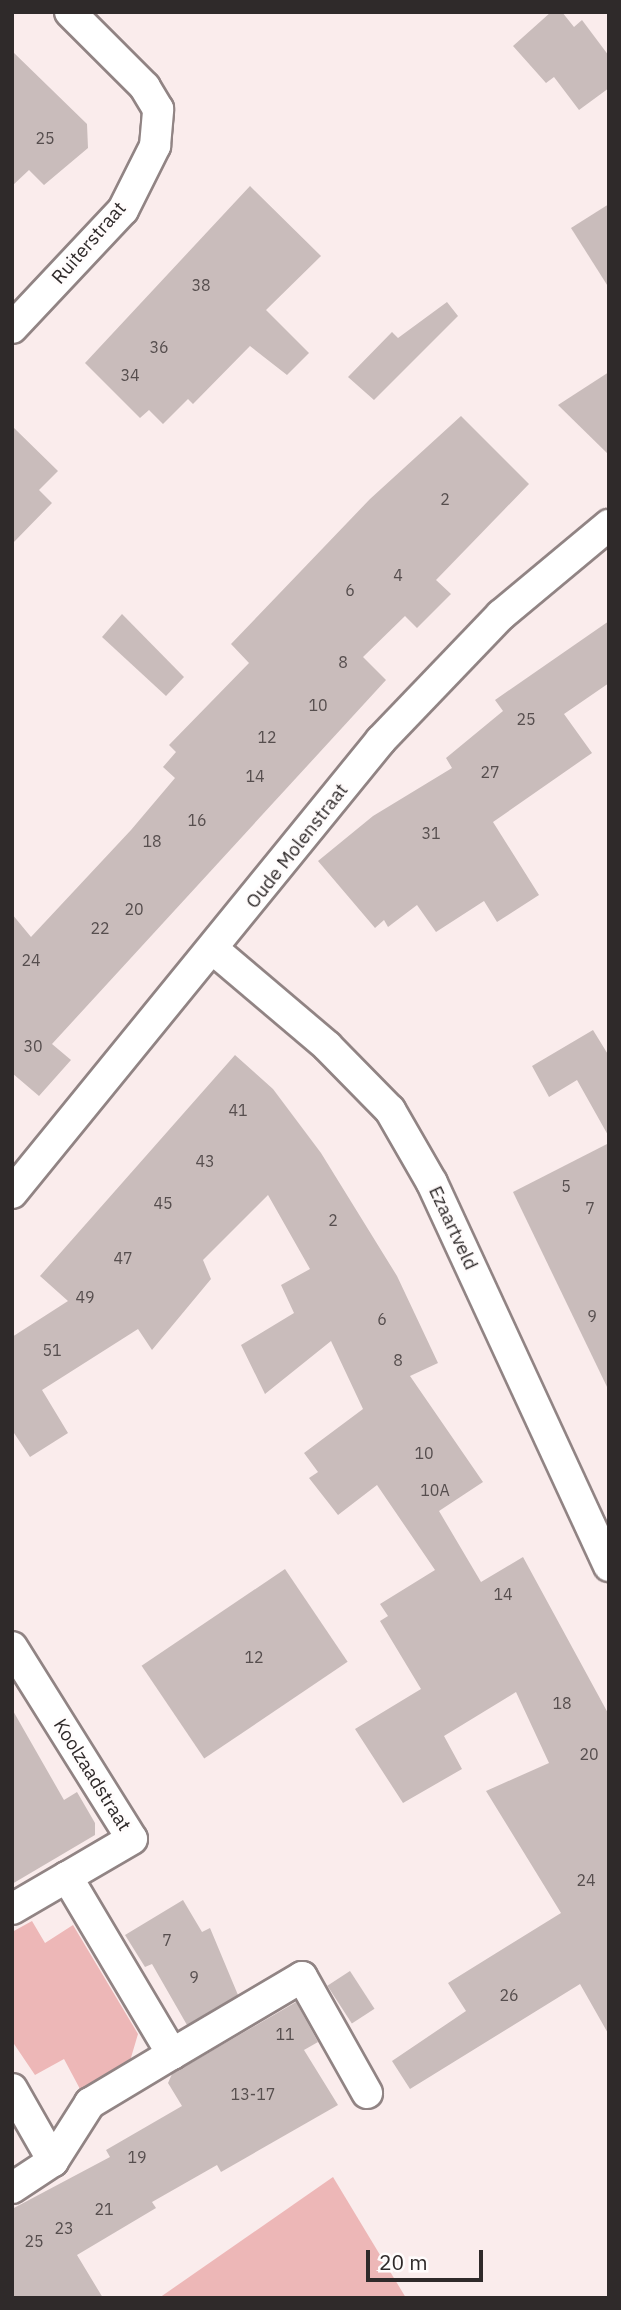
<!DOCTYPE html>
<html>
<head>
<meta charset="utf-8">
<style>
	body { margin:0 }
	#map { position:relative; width:621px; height:2310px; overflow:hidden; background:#faecec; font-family:"IBM Plex Sans",sans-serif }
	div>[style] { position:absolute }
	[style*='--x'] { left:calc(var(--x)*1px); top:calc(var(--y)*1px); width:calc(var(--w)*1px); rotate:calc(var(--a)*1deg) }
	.green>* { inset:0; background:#edb7b7 }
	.building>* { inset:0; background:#c9bcbb; transform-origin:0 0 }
	.roads { filter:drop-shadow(2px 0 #918484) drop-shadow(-2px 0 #918484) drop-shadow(0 2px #918484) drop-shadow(0 -2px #918484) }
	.minor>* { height:30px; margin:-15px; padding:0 15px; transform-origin:15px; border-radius:15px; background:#fff }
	span { translate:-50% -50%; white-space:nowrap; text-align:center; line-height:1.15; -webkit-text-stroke:5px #fffcfc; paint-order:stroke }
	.number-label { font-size:16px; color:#564e4e }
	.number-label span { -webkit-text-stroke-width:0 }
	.street-label { font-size:19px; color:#2f2a2a }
	.frame { position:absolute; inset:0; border:14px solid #2f2a2a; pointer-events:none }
	.scale { position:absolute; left:366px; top:2250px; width:117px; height:32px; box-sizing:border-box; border:4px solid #2f2a2a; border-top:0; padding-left:9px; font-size:21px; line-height:24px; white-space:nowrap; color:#2f2a2a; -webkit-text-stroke:5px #fffcfc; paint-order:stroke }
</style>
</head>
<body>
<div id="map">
	<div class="green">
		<div style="clip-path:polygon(32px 1921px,45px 1943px,73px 1925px,138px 2034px,130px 2061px,80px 2089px,64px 2059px,35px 2075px,12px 2041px,12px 1932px)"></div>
		<div style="clip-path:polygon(333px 2177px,406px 2298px,159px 2298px)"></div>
	</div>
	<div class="building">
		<div style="clip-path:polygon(551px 12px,562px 12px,574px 27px,582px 20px,609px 56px,609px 88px,579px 110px,554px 77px,546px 83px,513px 46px)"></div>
		<div style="clip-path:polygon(12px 51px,87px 124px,88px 148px,44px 185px,29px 170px,12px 186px)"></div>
		<div style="clip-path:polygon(250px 186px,321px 256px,266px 310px,309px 353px,287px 375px,250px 346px,193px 404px,188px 399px,163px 424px,149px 410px,140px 418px,85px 363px)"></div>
		<div style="clip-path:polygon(609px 204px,609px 288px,571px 228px)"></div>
		<div style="clip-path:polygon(447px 302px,458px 316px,374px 400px,348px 377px,392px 332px,398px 338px)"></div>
		<div style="clip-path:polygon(609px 372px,609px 455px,558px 405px)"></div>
		<div style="clip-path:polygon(461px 416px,529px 484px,436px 580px,451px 594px,417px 628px,405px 616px,363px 657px,386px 680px,52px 1044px,71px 1060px,39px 1096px,12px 1073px,12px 914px,31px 937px,131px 830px,175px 778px,163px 767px,176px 752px,169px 745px,249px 663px,231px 644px,370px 499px)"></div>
		<div style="clip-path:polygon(12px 426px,58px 471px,39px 490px,52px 503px,12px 544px)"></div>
		<div style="clip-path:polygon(122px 614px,184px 677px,166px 696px,102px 637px)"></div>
		<div style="clip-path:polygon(609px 621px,609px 683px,564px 714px,592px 753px,493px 822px,539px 895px,497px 922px,484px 901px,436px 932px,417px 905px,388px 927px,384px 920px,375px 928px,318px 861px,373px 816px,452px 768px,446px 758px,503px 711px,495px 700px)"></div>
		<div style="clip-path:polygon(593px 1030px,609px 1056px,609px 1137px,577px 1080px,549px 1097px,532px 1066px)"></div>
		<div style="clip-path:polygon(235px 1055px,273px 1089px,321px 1153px,397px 1276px,438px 1363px,410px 1376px,483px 1482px,439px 1511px,481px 1582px,523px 1557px,609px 1715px,609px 2035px,580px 1984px,410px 2089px,392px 2061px,466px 2011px,448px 1983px,561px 1913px,486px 1791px,549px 1763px,516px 1692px,444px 1736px,462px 1769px,403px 1803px,355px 1729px,421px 1689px,380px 1621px,388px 1616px,380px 1604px,435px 1570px,377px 1485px,338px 1515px,309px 1478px,318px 1472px,304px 1453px,363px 1409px,331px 1341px,265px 1394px,241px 1345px,294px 1313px,281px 1285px,310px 1269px,268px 1195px,203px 1260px,211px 1279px,152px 1350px,138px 1329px,42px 1390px,68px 1433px,30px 1457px,12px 1430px,12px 1337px,68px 1301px,40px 1276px)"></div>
		<div style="clip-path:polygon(609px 1143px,609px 1391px,513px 1192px)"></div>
		<div style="left:285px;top:1569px;width:112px;height:173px;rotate:56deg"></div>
		<div style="clip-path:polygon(12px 1709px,64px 1800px,77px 1792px,95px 1823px,95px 1835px,12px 1884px)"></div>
		<div style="clip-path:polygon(183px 1900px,202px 1932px,210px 1928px,238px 1995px,187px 2025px,152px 1964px,145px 1967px,125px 1935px)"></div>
		<div style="left:350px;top:1971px;width:45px;height:27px;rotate:57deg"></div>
		<div style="clip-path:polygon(296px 2002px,318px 2042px,304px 2050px,338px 2105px,221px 2172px,217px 2165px,152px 2202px,156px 2208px,77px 2255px,103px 2298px,12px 2298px,12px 2209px,110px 2157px,106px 2150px,182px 2106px,168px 2083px,172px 2074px)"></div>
	</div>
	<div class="roads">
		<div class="minor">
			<div style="--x:12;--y:328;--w:162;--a:-46.8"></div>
			<div style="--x:123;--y:210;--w:72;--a:-63.4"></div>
			<div style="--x:155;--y:146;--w:37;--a:-85"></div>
			<div style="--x:158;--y:109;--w:26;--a:-121"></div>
			<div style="--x:145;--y:87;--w:106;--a:-135"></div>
			<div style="--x:214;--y:950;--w:148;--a:40.3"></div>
			<div style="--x:327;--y:1046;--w:90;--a:45.5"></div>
			<div style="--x:390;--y:1110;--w:84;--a:60.1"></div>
			<div style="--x:432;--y:1183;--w:422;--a:65.2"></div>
			<div style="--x:12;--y:1193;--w:584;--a:-50.83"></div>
			<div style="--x:381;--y:740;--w:173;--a:-46.2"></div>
			<div style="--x:501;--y:615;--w:141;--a:-39.8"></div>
			<div style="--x:12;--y:1647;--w:226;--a:58"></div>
			<div style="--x:132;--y:1839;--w:75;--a:149.7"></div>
			<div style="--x:67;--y:1877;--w:206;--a:59.3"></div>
			<div style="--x:172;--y:2054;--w:96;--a:149.1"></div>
			<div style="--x:90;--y:2103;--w:69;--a:122.5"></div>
			<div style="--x:53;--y:2161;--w:49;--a:146.6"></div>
			<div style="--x:12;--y:1909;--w:64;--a:-30.2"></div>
			<div style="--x:172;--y:2054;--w:151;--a:-30.6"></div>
			<div style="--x:302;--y:1977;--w:133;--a:60.7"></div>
			<div style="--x:12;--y:2089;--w:83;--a:60.3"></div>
		</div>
	</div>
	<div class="number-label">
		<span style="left:45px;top:138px">25</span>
		<span style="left:201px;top:285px">38</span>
		<span style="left:159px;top:347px">36</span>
		<span style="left:130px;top:375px">34</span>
		<span style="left:445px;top:499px">2</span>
		<span style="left:398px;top:575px">4</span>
		<span style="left:350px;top:590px">6</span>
		<span style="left:343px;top:662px">8</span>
		<span style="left:318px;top:705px">10</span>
		<span style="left:526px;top:719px">25</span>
		<span style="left:267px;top:737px">12</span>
		<span style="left:490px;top:772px">27</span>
		<span style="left:255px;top:776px">14</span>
		<span style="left:197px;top:820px">16</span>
		<span style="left:431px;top:833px">31</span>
		<span style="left:152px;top:841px">18</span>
		<span style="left:134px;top:909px">20</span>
		<span style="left:100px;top:928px">22</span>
		<span style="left:31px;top:960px">24</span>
		<span style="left:33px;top:1046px">30</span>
		<span style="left:238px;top:1110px">41</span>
		<span style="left:205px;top:1161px">43</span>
		<span style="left:566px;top:1186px">5</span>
		<span style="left:163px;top:1203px">45</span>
		<span style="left:590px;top:1208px">7</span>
		<span style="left:333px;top:1220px">2</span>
		<span style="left:123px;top:1258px">47</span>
		<span style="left:85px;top:1297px">49</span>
		<span style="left:592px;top:1316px">9</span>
		<span style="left:382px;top:1319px">6</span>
		<span style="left:52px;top:1350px">51</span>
		<span style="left:398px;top:1360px">8</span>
		<span style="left:424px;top:1453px">10</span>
		<span style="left:435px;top:1490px">10A</span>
		<span style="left:503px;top:1594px">14</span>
		<span style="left:254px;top:1657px">12</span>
		<span style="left:562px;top:1703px">18</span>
		<span style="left:589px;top:1754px">20</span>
		<span style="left:586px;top:1880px">24</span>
		<span style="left:167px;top:1940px">7</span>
		<span style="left:194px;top:1977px">9</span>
		<span style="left:509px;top:1995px">26</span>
		<span style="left:285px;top:2034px">11</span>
		<span style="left:253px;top:2094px">13-17</span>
		<span style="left:137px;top:2157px">19</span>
		<span style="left:104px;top:2209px">21</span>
		<span style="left:64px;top:2228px">23</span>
		<span style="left:34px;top:2241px">25</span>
	</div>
	<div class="street-label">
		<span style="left:89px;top:243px;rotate:-49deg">Ruiterstraat</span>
		<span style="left:297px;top:846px;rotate:-52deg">Oude Molenstraat</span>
		<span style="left:453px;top:1228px;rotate:65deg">Ezaartveld</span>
		<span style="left:92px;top:1775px;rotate:58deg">Koolzaadstraat</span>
	</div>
	<div class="frame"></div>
	<div class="scale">20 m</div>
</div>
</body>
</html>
